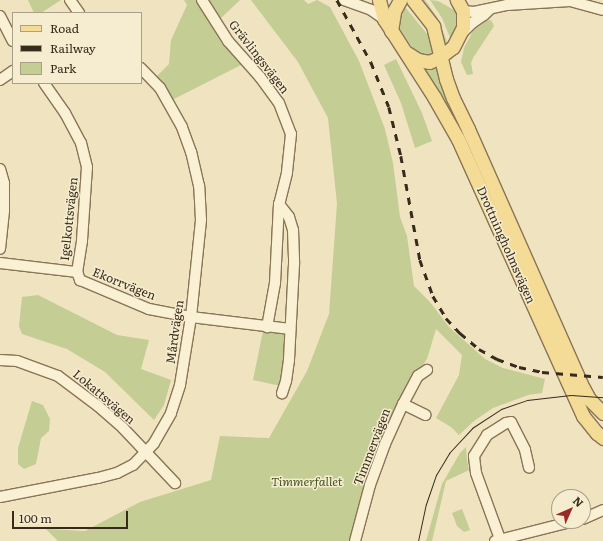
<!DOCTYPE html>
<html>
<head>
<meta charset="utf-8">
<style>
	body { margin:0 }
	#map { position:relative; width:603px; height:541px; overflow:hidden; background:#efe3c0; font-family:Literata,serif }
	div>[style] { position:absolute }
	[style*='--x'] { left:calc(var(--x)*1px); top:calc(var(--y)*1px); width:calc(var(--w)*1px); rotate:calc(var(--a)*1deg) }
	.green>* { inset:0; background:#c4cd94 }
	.roads { filter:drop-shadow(1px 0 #897457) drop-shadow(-1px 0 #897457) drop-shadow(0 1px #897457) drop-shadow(0 -1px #897457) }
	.minor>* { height:10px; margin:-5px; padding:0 5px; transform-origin:5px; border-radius:5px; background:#faf0d3 }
	.major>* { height:13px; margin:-6.5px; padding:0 6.5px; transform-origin:6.5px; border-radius:6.5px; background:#f4db96 }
	.tram>* { height:1px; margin:-0.5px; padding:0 0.5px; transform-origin:0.5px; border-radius:0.5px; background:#382b1c }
	.rail>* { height:2.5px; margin-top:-1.25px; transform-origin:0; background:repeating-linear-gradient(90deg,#382b1c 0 7px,transparent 0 14px) }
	span { translate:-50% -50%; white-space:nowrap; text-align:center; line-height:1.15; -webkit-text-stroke:3px #f6edd0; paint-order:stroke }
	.street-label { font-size:12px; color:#382b1c }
	.park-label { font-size:12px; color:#465522; font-style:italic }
	.legend { position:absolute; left:12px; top:12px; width:130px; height:72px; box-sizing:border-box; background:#f6edd0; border:1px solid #aa9f88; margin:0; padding:5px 7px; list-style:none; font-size:12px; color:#382b1c }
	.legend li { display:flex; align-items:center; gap:8px; height:20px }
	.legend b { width:20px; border:1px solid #aa9f88 }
	.north { position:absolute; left:551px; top:489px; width:40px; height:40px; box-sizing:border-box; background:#f6edd0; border:1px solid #aa9f88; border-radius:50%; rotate:45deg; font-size:11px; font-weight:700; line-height:16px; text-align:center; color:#382b1c }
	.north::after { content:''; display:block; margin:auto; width:14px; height:18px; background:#9a2a25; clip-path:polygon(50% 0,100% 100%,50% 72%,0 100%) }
	.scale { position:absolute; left:12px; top:511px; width:116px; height:18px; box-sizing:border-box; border:2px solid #382b1c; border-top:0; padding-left:5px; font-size:12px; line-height:14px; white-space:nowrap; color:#382b1c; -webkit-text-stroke:3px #f6edd0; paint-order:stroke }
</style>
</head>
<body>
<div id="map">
	<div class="green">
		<div style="clip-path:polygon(28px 0,61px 0,41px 13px,34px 13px)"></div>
		<div style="clip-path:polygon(184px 0,196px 0,222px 44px,243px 64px,172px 100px,155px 78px,169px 64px,171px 40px,187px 5px)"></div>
		<div style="clip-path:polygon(208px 0,240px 0,220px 19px)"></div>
		<div style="clip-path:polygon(251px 0,304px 0,308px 4px,317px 0,330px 7px,359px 61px,385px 129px,393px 163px,400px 217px,407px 236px,414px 286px,430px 302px,449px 327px,485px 359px,503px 368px,545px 379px,542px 393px,528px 395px,493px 408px,474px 421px,459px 435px,451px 427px,436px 418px,459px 375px,462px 355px,436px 329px,427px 359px,417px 374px,350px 541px,58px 541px,46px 529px,85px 531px,140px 502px,211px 480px,220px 436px,269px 438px,307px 371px,329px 314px,337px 204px,328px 118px,298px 62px)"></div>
		<div style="clip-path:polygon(421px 0,425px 0,437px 17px,448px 44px,443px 50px,432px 14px)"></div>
		<div style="clip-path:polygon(430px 0,438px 1px,454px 10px,456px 9px,458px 21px,451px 40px,442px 18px)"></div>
		<div style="clip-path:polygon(405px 7px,432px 40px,434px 53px,433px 57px,418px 56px,400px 29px,400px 15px,403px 8px)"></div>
		<div style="clip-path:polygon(491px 20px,494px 26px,473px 58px,471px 63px,473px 74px,467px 75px,461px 62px,464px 48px,473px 31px,486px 21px)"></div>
		<div style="clip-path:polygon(396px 59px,422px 113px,432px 141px,415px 148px,401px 103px,384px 65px)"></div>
		<div style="clip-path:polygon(437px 65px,458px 121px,456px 122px,440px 93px,424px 71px)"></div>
		<div style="clip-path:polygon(38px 295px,117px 335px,149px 340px,141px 369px,171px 380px,164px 405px,154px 420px,105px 372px,67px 349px,22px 334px,19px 326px,22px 297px)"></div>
		<div style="clip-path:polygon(263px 331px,287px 333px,283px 381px,281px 386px,253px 380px)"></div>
		<div style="clip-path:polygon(32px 401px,43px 405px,50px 419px,49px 431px,41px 438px,36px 464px,24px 469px,18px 464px,18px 448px)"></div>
		<div style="clip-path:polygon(466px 447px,467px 460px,469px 470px,446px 481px,432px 541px,426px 541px,442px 484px,460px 453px)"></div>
		<div style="clip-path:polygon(462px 509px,470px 530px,464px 532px,457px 526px,452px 513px)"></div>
	</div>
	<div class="roads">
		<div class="minor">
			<div style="--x:70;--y:0;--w:16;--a:55"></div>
			<div style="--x:202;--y:0;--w:49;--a:57.6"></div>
			<div style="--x:228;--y:41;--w:48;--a:48.4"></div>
			<div style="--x:260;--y:77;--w:32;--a:54"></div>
			<div style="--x:279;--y:103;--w:33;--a:69"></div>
			<div style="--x:291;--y:134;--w:39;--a:96"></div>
			<div style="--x:287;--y:173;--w:32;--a:104"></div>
			<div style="--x:279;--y:204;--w:79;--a:92.9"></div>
			<div style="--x:275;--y:283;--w:45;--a:100.3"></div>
			<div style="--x:344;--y:0;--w:29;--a:20"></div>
			<div style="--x:371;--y:10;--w:16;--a:35"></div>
			<div style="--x:463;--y:11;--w:11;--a:5"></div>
			<div style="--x:474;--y:12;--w:34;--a:-12"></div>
			<div style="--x:507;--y:5;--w:63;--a:-3.6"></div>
			<div style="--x:570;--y:1;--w:34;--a:15"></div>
			<div style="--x:0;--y:16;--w:28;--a:63"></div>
			<div style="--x:461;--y:34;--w:16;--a:-45"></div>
			<div style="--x:472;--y:23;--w:14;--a:-34"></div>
			<div style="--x:484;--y:15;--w:8;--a:-45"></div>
			<div style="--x:0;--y:80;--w:16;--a:-35"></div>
			<div style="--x:44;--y:83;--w:37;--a:55"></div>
			<div style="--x:65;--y:113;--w:34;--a:62"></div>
			<div style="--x:81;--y:143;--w:25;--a:76"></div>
			<div style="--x:87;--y:167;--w:74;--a:93.9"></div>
			<div style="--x:82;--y:241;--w:31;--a:99"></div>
			<div style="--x:0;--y:169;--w:15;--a:74"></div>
			<div style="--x:4;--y:183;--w:28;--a:90"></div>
			<div style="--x:4;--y:211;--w:38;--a:96"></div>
			<div style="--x:279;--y:204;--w:16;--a:52"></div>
			<div style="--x:289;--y:217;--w:14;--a:73"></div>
			<div style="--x:293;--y:230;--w:34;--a:88"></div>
			<div style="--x:294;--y:264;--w:96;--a:93"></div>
			<div style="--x:289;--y:360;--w:21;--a:98"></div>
			<div style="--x:286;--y:381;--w:13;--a:108"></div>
			<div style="--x:0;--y:263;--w:78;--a:6.7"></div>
			<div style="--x:77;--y:272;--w:9;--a:69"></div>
			<div style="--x:80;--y:280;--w:75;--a:22.8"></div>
			<div style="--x:149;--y:309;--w:43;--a:10.8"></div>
			<div style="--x:191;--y:317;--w:100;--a:6.9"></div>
			<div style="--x:0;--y:360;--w:17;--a:3"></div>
			<div style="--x:17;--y:361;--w:44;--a:20.1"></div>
			<div style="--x:58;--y:376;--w:50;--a:36.9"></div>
			<div style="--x:98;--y:406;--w:33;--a:41"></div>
			<div style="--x:123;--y:428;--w:76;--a:46.6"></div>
			<div style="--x:403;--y:404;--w:25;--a:26"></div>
			<div style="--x:0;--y:497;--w:100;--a:-11"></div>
			<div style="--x:98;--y:478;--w:20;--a:-15"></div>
			<div style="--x:117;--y:473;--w:18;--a:-27"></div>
			<div style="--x:133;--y:465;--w:30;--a:-46"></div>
			<div style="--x:154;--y:443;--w:34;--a:-60"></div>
			<div style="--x:171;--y:413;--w:29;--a:-72"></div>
			<div style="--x:180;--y:385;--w:69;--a:-80.8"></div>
			<div style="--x:191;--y:317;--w:98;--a:-84.1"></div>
			<div style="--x:201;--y:220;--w:34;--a:-93"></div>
			<div style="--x:199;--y:186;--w:35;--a:-103"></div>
			<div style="--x:191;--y:152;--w:27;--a:-110"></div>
			<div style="--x:182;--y:127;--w:45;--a:-119.4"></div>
			<div style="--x:160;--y:88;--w:28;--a:-134"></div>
			<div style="--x:583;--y:519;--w:22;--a:-24"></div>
			<div style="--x:500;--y:539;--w:70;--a:-110"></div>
			<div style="--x:476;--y:473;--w:17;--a:-97"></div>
			<div style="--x:474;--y:456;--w:25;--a:-58"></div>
			<div style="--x:487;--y:435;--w:22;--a:-32"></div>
			<div style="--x:506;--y:423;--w:5;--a:-11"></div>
			<div style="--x:511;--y:422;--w:31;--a:63"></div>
			<div style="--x:525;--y:450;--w:18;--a:77"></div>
			<div style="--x:355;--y:541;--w:58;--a:-75"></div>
			<div style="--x:370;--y:485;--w:44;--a:-69.9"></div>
			<div style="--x:385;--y:444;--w:44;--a:-65.8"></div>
			<div style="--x:403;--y:404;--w:32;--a:-62"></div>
			<div style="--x:418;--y:376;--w:11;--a:-34"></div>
			<div style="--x:495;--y:541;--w:81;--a:-14.2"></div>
		</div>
		<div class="major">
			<div style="--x:379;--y:0;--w:20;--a:75"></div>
			<div style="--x:384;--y:19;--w:93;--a:57.3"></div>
			<div style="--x:434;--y:97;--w:48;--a:60.3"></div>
			<div style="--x:458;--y:139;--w:304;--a:65.7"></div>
			<div style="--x:583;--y:416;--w:22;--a:51"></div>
			<div style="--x:597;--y:433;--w:8;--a:40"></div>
			<div style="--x:413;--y:0;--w:33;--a:52"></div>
			<div style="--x:433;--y:26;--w:55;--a:76.2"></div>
			<div style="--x:446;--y:79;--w:20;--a:70"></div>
			<div style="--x:453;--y:98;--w:34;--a:64"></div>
			<div style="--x:468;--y:129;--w:283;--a:66.1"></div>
			<div style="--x:583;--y:388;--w:13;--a:61"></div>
			<div style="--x:589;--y:399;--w:20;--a:45"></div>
			<div style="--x:391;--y:31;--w:20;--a:-81"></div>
			<div style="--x:394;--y:11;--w:13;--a:-61"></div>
			<div style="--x:407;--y:53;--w:13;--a:32"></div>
			<div style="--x:418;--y:60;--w:11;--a:10"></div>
			<div style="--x:429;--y:62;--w:12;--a:-24"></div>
			<div style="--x:440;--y:57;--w:16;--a:-38"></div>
			<div style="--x:453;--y:47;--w:22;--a:-63"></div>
			<div style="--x:463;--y:27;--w:16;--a:-90"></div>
			<div style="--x:463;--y:11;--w:13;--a:-119"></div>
		</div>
	</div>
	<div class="tram">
		<div style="--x:418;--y:541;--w:38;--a:-78"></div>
		<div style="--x:426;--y:504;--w:31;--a:-71"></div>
		<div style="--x:436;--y:475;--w:26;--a:-59"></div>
		<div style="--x:449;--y:453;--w:34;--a:-47"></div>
		<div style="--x:472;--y:428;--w:35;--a:-33"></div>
		<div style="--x:501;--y:409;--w:28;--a:-19"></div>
		<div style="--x:527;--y:400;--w:44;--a:-6.5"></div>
		<div style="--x:571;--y:395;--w:32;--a:4"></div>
	</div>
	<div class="rail">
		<div style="--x:337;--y:0;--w:71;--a:61.3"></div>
		<div style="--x:371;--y:62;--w:48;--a:68.2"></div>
		<div style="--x:389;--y:107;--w:50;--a:76.2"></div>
		<div style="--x:401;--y:156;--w:106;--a:79.6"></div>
		<div style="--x:420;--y:260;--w:38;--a:70"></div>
		<div style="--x:433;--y:296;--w:26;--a:59"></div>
		<div style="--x:446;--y:318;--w:21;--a:47"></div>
		<div style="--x:460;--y:333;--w:25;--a:40"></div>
		<div style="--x:479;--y:349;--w:21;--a:29"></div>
		<div style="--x:497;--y:359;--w:23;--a:20"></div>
		<div style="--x:519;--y:367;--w:24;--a:12"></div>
		<div style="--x:542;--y:372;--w:61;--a:4.7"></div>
	</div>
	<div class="street-label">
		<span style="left:259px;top:57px;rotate:52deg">Grävlingsvägen</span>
		<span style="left:69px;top:219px;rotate:-84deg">Igelkottsvägen</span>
		<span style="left:506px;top:245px;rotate:66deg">Drottningholmsvägen</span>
		<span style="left:124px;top:284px;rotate:22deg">Ekorrvägen</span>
		<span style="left:175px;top:332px;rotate:-82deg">Mårdvägen</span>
		<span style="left:104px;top:397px;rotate:40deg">Lokattsvägen</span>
		<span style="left:372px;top:447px;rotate:-69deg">Timmervägen</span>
	</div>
	<div class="park-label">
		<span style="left:307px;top:482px">Timmerfallet</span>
	</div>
	<ul class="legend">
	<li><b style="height:5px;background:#f4db96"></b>Road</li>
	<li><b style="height:5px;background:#382b1c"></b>Railway</li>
	<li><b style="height:11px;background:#c4cd94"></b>Park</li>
	</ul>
	<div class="north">N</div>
	<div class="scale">100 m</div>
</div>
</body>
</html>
